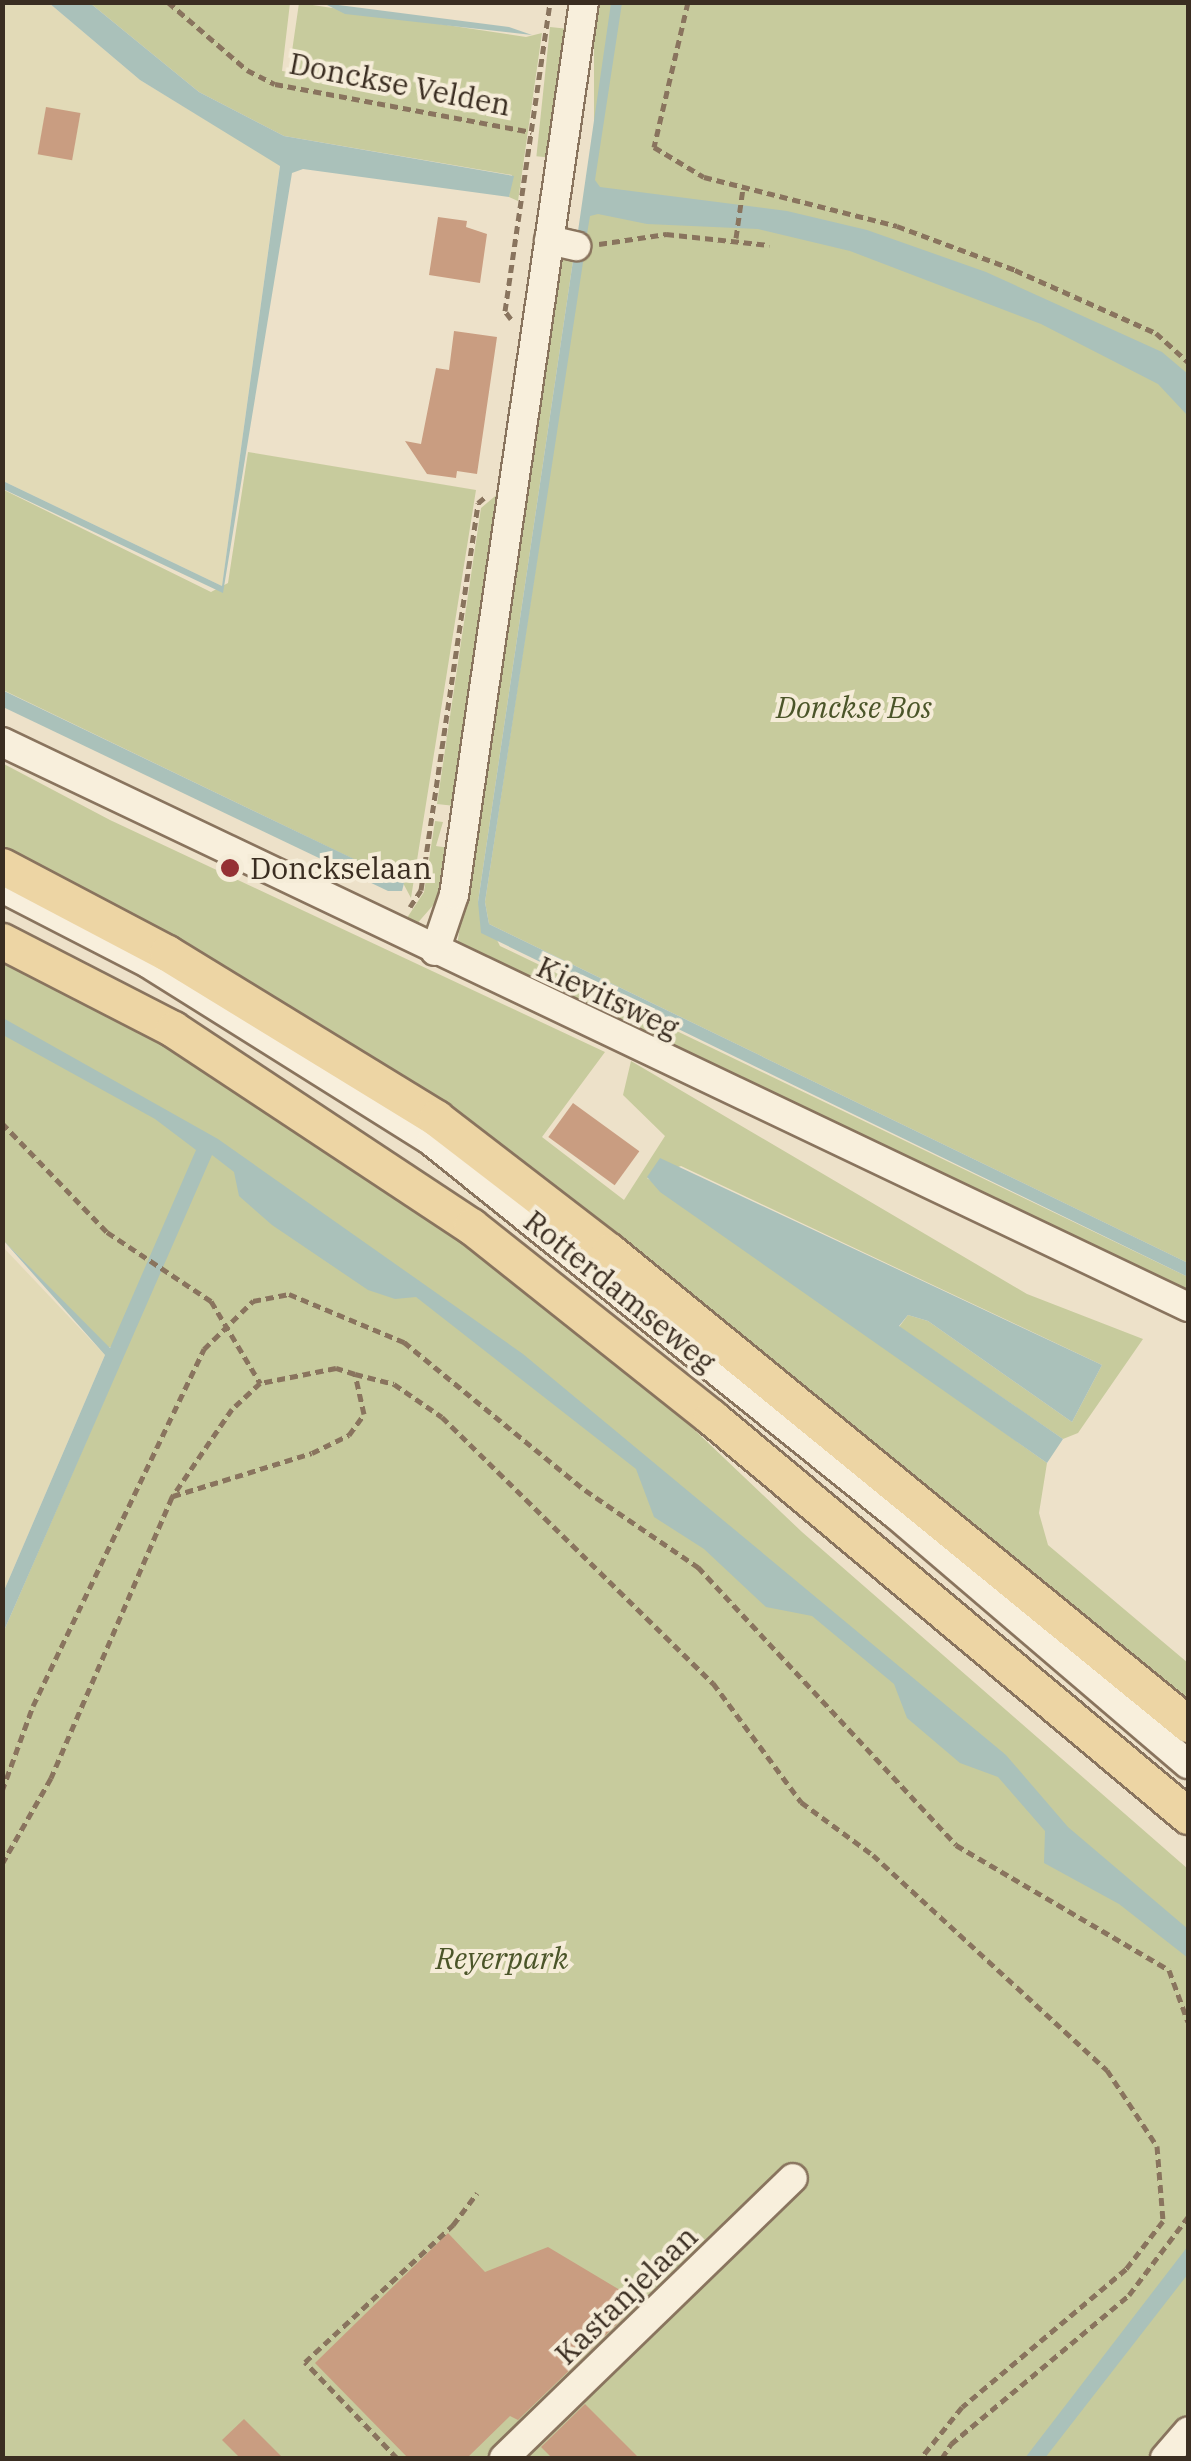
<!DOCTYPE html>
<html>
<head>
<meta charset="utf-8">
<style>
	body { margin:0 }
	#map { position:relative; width:1191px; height:2461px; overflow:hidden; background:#ede1c9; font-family:"IBM Plex Serif",serif }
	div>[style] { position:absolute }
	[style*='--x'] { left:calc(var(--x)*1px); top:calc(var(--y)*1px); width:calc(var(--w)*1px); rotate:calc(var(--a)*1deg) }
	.farmland>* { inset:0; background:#e2dab7 }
	.green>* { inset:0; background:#c7cb9d; transform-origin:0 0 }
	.water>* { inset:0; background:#aac1ba }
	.building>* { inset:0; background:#c99d81; transform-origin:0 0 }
	.path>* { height:5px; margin-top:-2.5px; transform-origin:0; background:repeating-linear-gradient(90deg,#89745e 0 8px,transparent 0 13px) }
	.roads { filter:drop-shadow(2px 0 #89745e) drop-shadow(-2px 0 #89745e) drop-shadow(0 2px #89745e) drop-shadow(0 -2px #89745e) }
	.minor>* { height:28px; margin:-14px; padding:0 14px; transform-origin:14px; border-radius:14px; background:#f8efdc }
	.major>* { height:35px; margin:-17.5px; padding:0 17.5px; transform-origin:17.5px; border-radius:17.5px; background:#edd5a4 }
	.dots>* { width:28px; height:28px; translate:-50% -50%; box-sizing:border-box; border:5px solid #f5ecd8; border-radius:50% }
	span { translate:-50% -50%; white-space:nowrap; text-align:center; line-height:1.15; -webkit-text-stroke:8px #f5ecd8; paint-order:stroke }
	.street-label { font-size:30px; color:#3a2d21 }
	.park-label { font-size:30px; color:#4b5529; font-style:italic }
	.poi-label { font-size:30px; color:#3a2d21 }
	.left { translate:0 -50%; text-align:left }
	.frame { position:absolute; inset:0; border:5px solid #3a2d21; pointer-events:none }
</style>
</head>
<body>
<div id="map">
	<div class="farmland">
		<div style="clip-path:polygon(2px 3px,49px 3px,140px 80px,280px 165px,222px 586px,3px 481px)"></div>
		<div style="clip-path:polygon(3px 1247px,105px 1355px,3px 1593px)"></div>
	</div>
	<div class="green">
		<div style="clip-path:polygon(90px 3px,290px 3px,282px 71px,289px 72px,299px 3px,526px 37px,542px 33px,518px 201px,509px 197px,512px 175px,284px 136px,199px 92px)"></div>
		<div style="left:594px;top:3px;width:17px;height:228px"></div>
		<div style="clip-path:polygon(621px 3px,1188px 3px,1188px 1263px,489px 924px,485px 902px)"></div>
		<div style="left:550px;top:27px;width:19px;height:130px;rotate:6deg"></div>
		<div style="clip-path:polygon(574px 254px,478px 902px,500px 946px,1188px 1277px,1188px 1291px,457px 946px,558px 255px)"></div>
		<div style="clip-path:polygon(248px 452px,476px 490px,411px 898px,403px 883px,3px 690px,2px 489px,211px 592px,228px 583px)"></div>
		<div style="clip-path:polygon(500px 492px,455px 806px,437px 804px,481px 508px)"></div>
		<div style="clip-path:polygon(2px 763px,110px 820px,605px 1052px,542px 1137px,624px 1200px,665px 1136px,623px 1095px,631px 1061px,1027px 1294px,1143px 1339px,1078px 1433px,1063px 1439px,899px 1327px,908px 1315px,928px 1321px,1072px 1422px,1102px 1365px,681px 1166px,647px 1178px,1047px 1463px,1039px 1513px,1048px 1545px,1188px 1663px,1188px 1698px,685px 1293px,3px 851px)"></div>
		<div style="clip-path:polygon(435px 821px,443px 822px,436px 846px,449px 848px,442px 895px,415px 926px,405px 921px,424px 892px)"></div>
		<div style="clip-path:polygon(3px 955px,233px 1083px,414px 1202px,641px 1379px,802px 1532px,1188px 1869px,1188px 2419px,1155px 2458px,3px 2458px,3px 1633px,131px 1338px,108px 1348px,3px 1240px)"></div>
	</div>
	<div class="water">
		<div style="clip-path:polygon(49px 3px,90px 3px,199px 92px,284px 136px,514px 176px,509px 197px,303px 169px,292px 173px,223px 593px,3px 489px,3px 481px,222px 586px,280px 166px,140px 80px)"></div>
		<div style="clip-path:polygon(323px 3px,509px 27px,532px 35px,345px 14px)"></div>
		<div style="clip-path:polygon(611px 3px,622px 3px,595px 180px,600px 187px,787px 211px,867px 230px,986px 272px,1162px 352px,1188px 374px,1188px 416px,1158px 384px,1041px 324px,850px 251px,758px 229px,647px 224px,598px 214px,590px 216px,586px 240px,577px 238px)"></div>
		<div style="clip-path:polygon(574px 254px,584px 256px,485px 902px,489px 924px,1188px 1263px,1188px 1277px,481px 933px,478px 902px)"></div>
		<div style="clip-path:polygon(2px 690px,404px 883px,402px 891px,388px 891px,3px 707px)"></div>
		<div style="clip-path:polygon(3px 1018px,218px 1139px,523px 1354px,1006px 1755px,1068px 1827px,1188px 1929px,1188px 1958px,1119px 1904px,1044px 1863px,1045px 1831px,998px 1777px,960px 1763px,907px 1718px,894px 1684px,812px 1616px,766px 1607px,704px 1549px,654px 1517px,636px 1469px,416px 1297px,395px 1299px,368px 1290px,272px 1225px,239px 1196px,234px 1172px,212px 1155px,3px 1633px,3px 1593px,105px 1355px,3px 1240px,110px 1348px,196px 1150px,155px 1119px,3px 1035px)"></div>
		<div style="clip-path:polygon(660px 1158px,1102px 1365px,1072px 1422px,928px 1321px,908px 1315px,899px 1326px,1063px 1439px,1047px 1463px,660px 1192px,647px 1177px)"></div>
		<div style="clip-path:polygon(1188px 2246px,1188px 2274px,1045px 2458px,1025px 2458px)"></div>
	</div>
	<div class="building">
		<div style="left:46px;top:107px;width:35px;height:48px;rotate:10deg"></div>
		<div style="clip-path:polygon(438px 217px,467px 221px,466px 227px,487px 234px,480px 283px,429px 275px)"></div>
		<div style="clip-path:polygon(454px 331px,497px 337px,477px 474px,457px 471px,456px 478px,427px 474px,405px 441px,421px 444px,436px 368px,449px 370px)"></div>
		<div style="left:573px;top:1103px;width:82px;height:42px;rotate:36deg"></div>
		<div style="clip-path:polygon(448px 2233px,485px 2272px,548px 2247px,640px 2302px,518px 2420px,510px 2416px,467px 2458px,408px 2458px,315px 2363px)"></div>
		<div style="clip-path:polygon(585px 2404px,639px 2458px,552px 2458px,541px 2447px)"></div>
		<div style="clip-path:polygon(244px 2419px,283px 2458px,240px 2458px,222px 2440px)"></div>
	</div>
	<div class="path">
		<div style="--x:168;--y:2;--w:104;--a:40.7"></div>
		<div style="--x:247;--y:70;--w:31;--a:27"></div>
		<div style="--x:275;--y:84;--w:261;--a:10.6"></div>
		<div style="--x:688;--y:2;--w:149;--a:103.2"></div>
		<div style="--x:654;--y:147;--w:58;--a:31"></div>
		<div style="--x:704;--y:177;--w:199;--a:14.2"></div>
		<div style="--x:897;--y:226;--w:126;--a:20.4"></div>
		<div style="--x:1015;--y:270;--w:154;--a:24.1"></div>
		<div style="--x:1156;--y:333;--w:43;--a:42.2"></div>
		<div style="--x:736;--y:238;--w:50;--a:-82"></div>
		<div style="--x:599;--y:244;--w:68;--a:-8.5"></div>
		<div style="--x:666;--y:234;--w:104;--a:6.1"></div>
		<div style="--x:511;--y:319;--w:10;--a:-127"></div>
		<div style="--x:505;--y:311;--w:312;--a:-81.7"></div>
		<div style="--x:410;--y:907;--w:20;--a:-57"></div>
		<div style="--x:421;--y:890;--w:391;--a:-81.6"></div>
		<div style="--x:478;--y:503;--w:8;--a:-40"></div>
		<div style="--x:2;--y:1123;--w:151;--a:46.1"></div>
		<div style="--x:107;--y:1232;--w:125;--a:33.6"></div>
		<div style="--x:211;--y:1301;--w:96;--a:59.1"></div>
		<div style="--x:260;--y:1383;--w:38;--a:137"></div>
		<div style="--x:232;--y:1409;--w:107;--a:124.3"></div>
		<div style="--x:172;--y:1497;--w:306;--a:113.3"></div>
		<div style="--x:51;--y:1778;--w:99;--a:119.7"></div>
		<div style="--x:355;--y:1374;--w:40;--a:14.4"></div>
		<div style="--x:394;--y:1384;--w:58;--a:34.5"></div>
		<div style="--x:442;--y:1417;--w:380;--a:44.5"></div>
		<div style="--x:713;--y:1683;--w:148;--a:53.5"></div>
		<div style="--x:801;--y:1802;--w:89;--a:36.4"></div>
		<div style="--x:873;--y:1855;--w:318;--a:42.6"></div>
		<div style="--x:1107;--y:2070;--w:91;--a:56.7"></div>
		<div style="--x:1157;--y:2146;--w:75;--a:85.4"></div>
		<div style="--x:1163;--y:2221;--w:61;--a:127.6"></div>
		<div style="--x:1126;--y:2269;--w:214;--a:139.9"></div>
		<div style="--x:962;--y:2407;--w:65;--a:128.8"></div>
		<div style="--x:173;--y:1496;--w:145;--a:-17.2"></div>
		<div style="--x:312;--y:1453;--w:41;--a:-25.9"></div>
		<div style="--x:349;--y:1435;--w:26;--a:-54"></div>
		<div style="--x:364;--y:1414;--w:41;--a:-102.7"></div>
		<div style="--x:355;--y:1374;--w:20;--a:-162"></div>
		<div style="--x:336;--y:1368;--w:77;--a:168.8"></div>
		<div style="--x:2;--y:1791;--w:90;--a:-70"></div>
		<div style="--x:33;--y:1706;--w:396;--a:-64.4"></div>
		<div style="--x:204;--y:1349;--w:69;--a:-44.4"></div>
		<div style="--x:253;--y:1301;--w:37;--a:-11"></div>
		<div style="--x:289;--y:1294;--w:125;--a:22.7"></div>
		<div style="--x:404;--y:1342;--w:234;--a:39.3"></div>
		<div style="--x:585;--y:1490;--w:137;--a:34.3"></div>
		<div style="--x:698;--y:1567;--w:379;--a:47.1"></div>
		<div style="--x:956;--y:1845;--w:247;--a:30.4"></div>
		<div style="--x:1169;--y:1970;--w:55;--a:69.9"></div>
		<div style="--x:397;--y:2458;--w:133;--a:-133.8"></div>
		<div style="--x:305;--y:2362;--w:202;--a:-42.8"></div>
		<div style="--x:453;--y:2225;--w:40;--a:-53"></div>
		<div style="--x:942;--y:2458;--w:17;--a:-57"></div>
		<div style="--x:951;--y:2444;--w:232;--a:-39.9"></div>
		<div style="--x:1129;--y:2295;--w:98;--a:-52.9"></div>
	</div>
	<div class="roads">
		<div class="minor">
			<div style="--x:549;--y:240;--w:28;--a:13"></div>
			<div style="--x:2;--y:742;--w:1314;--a:25.47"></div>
			<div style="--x:2;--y:888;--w:165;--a:27.3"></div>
			<div style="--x:149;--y:964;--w:333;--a:32.1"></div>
			<div style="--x:431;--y:1141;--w:595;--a:38.8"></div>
			<div style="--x:895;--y:1514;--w:385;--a:40.5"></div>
			<div style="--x:435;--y:951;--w:59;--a:-71.3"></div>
			<div style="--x:454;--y:895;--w:902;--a:-81.72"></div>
			<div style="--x:504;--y:2458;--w:402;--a:-44.1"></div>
			<div style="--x:1165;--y:2458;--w:35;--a:-49"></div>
		</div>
		<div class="major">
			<div style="--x:2;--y:866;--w:187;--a:27.8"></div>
			<div style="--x:167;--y:953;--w:316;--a:31.5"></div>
			<div style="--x:436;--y:1118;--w:218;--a:37.6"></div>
			<div style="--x:609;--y:1251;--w:748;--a:39.25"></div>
			<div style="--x:2;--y:941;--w:192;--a:27.2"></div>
			<div style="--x:173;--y:1029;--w:357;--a:33.5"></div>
			<div style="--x:471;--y:1226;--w:307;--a:38.5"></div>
			<div style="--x:711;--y:1417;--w:622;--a:39.91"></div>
		</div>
	</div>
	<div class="dots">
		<div style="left:230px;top:868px;background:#953134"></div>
	</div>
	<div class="street-label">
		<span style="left:400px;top:84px;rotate:11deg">Donckse Velden</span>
		<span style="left:608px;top:997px;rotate:25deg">Kievitsweg</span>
		<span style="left:620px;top:1291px;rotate:39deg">Rotterdamseweg</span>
		<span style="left:626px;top:2295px;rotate:-44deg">Kastanjelaan</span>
	</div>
	<div class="park-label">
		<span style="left:854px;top:707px">Donckse Bos</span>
		<span style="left:502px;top:1958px">Reyerpark</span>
	</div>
	<div class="poi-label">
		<span class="left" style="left:250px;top:868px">Donckselaan</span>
	</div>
	<div class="frame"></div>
</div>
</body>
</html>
